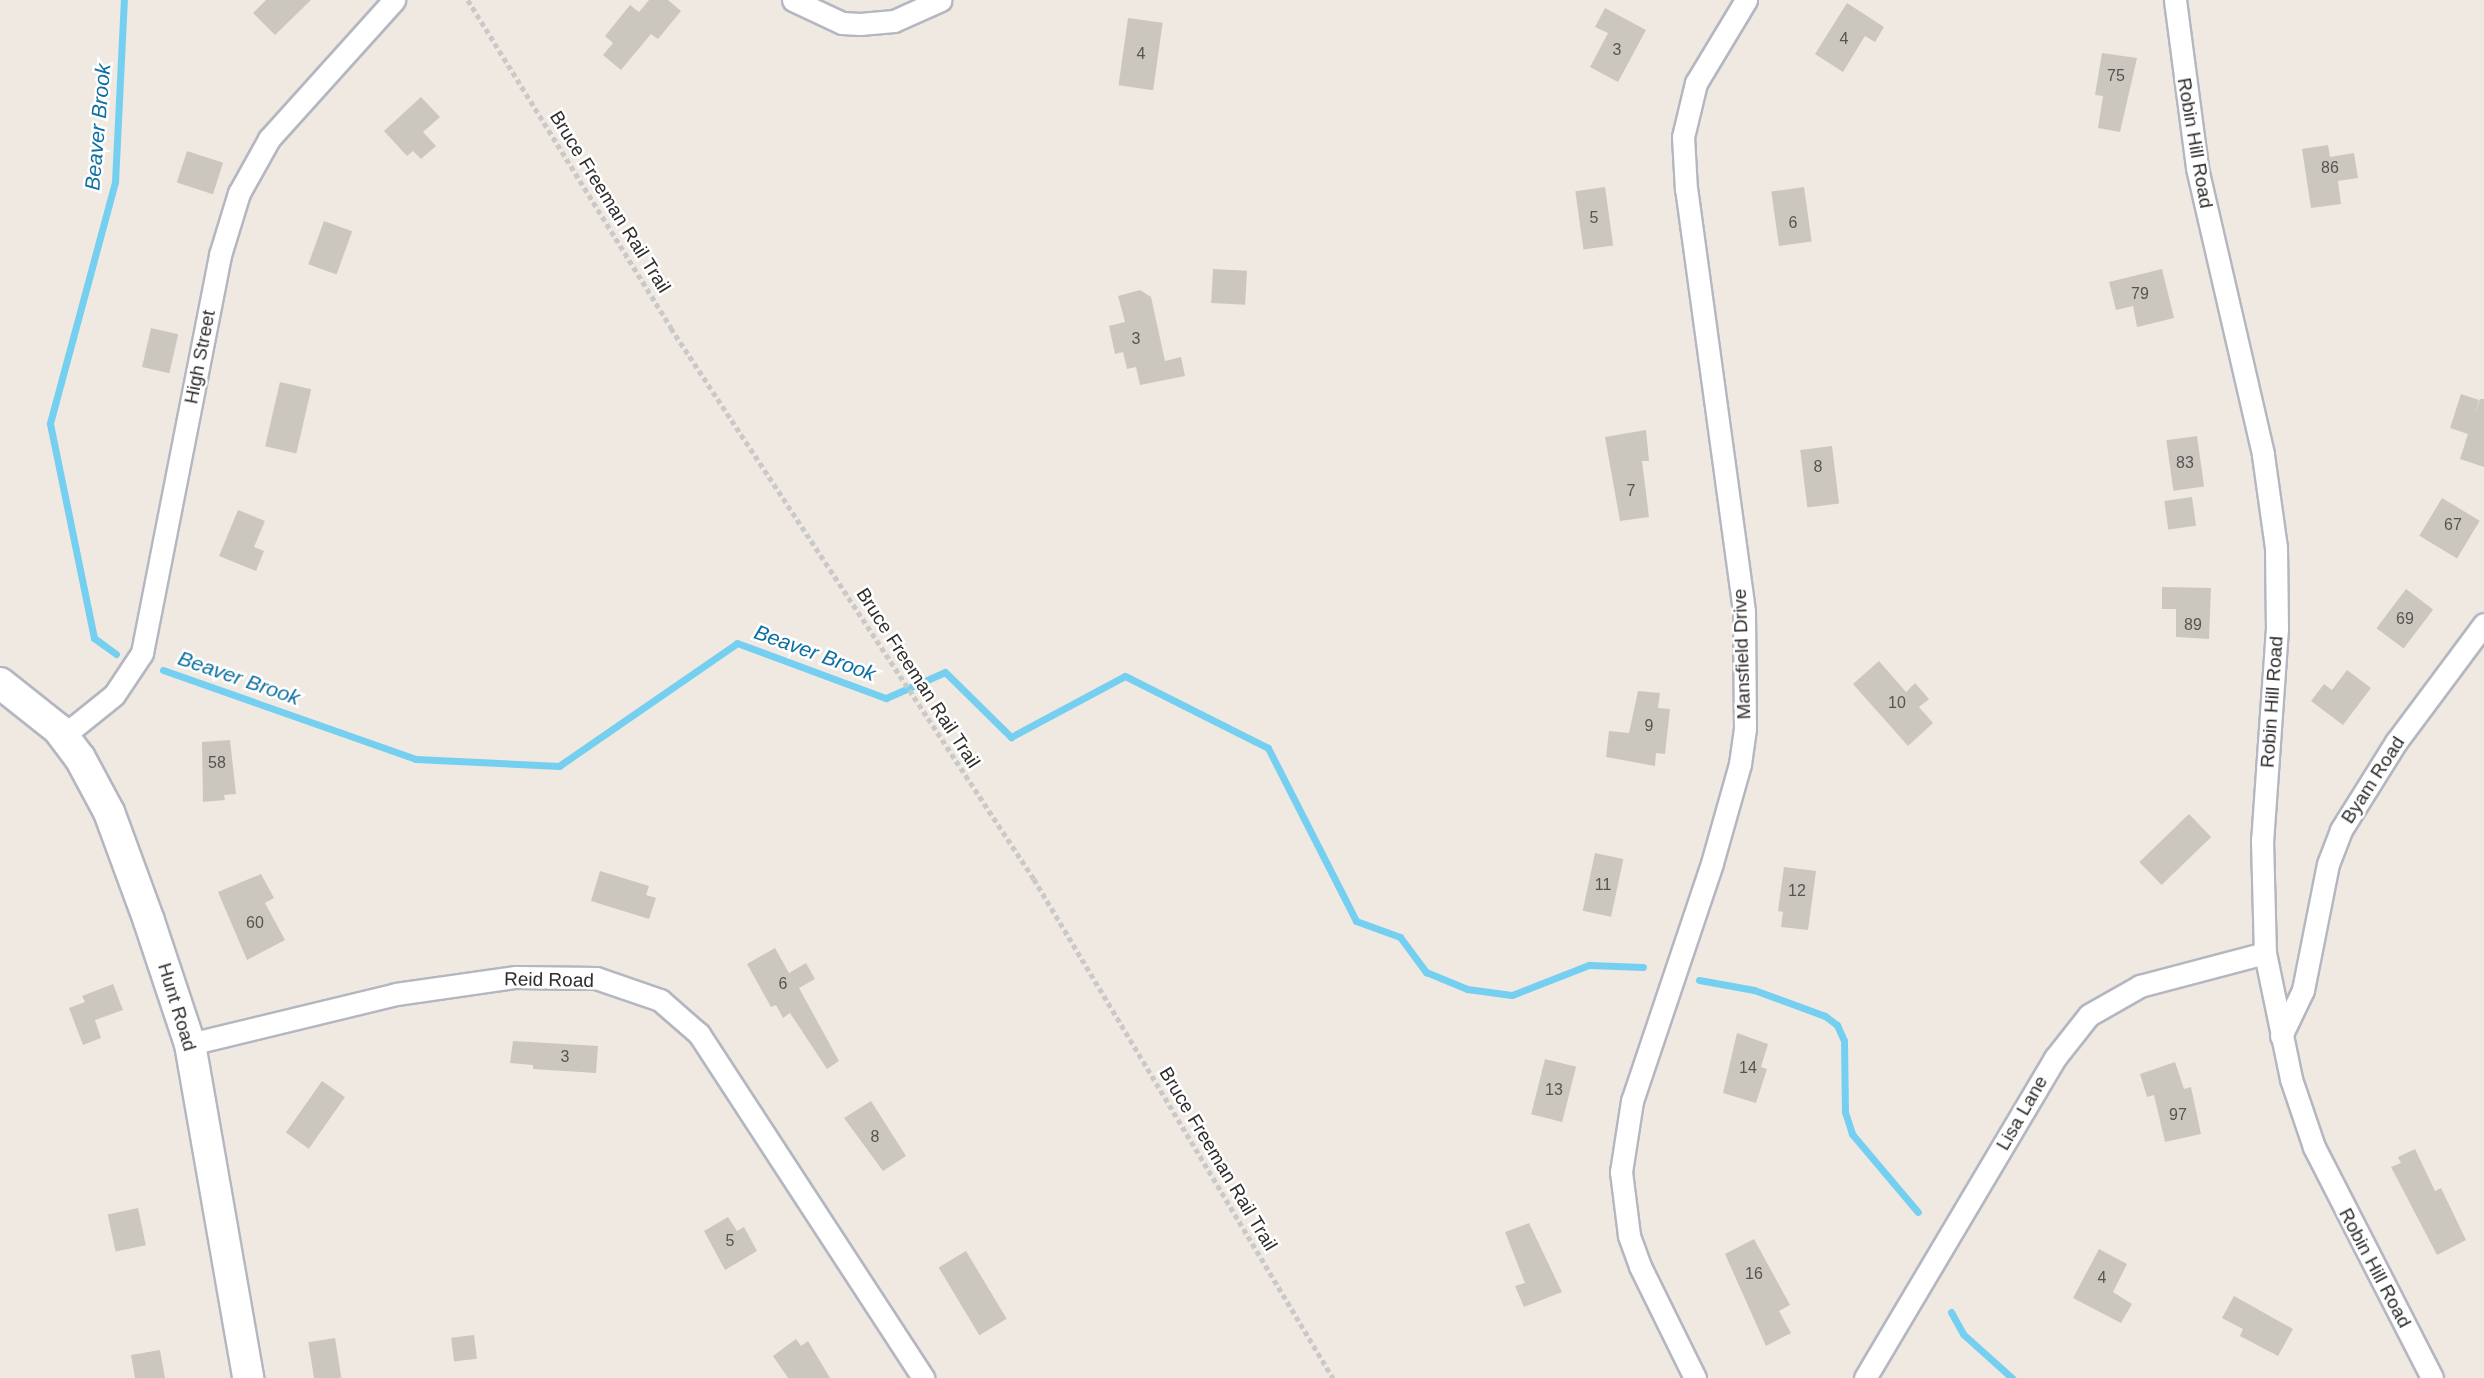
<!DOCTYPE html>
<html>
<head>
<meta charset="utf-8">
<style>
	body { margin:0 }
	#map { position:relative; width:2484px; height:1378px; overflow:hidden; background:#efe9e1; font-family:Arial,sans-serif }
	div>[style] { position:absolute }
	[style*='--x'] { left:calc(var(--x)*1px); top:calc(var(--y)*1px); width:calc(var(--w)*1px); rotate:calc(var(--a)*1deg) }
	.stream>* { height:7px; margin:-3.5px; padding:0 3.5px; transform-origin:3.5px; border-radius:3.5px; background:#75cff0 }
	.building>* { inset:0; background:#cbc7bf; transform-origin:0 0 }
	.path>* { height:4.5px; margin-top:-2.25px; transform-origin:0; background:repeating-linear-gradient(90deg,#c9c9c9 0 5px,transparent 0 8.5px) }
	.roads { filter:drop-shadow(2px 0 #b4b7c1) drop-shadow(-2px 0 #b4b7c1) drop-shadow(0 2px #b4b7c1) drop-shadow(0 -2px #b4b7c1) }
	.street>* { height:21px; margin:-10.5px; padding:0 10.5px; transform-origin:10.5px; border-radius:10.5px; background:#fff }
	.secondary>* { height:30px; margin:-15px; padding:0 15px; transform-origin:15px; border-radius:15px; background:#fff }
	span { translate:-50% -50%; white-space:nowrap; text-align:center; line-height:1.15; -webkit-text-stroke:5px #fff; paint-order:stroke }
	.number-label { font-size:16px; color:#555452 }
	.number-label span { -webkit-text-stroke-width:0 }
	.street-label { font-size:19px; color:#2e2e2e }
	.water-label { font-size:21px; color:#0d6fa3; font-style:italic }
</style>
</head>
<body>
<div id="map">
	<div class="stream">
		<div style="--x:116;--y:654;--w:27;--a:-144"></div>
		<div style="--x:94;--y:638;--w:219;--a:-101.6"></div>
		<div style="--x:50;--y:423;--w:250;--a:-74.9"></div>
		<div style="--x:115;--y:182;--w:182;--a:-87.2"></div>
		<div style="--x:163;--y:670;--w:268;--a:19.4"></div>
		<div style="--x:416;--y:759;--w:143;--a:2.8"></div>
		<div style="--x:559;--y:766;--w:216;--a:-34.6"></div>
		<div style="--x:737;--y:643;--w:159;--a:20.3"></div>
		<div style="--x:886;--y:698;--w:64;--a:-23.8"></div>
		<div style="--x:945;--y:672;--w:93;--a:44.6"></div>
		<div style="--x:1011;--y:737;--w:129;--a:-28.2"></div>
		<div style="--x:1125;--y:676;--w:160;--a:26.7"></div>
		<div style="--x:1268;--y:748;--w:194;--a:63"></div>
		<div style="--x:1356;--y:921;--w:47;--a:20"></div>
		<div style="--x:1400;--y:937;--w:44;--a:53.4"></div>
		<div style="--x:1426;--y:972;--w:44;--a:22.5"></div>
		<div style="--x:1467;--y:989;--w:45;--a:7.6"></div>
		<div style="--x:1512;--y:995;--w:83;--a:-21.3"></div>
		<div style="--x:1589;--y:965;--w:54;--a:2.1"></div>
		<div style="--x:1699;--y:980;--w:56;--a:10.3"></div>
		<div style="--x:1754;--y:990;--w:76;--a:20.1"></div>
		<div style="--x:1825;--y:1016;--w:15;--a:37"></div>
		<div style="--x:1837;--y:1025;--w:17;--a:66"></div>
		<div style="--x:1844;--y:1041;--w:71;--a:89.2"></div>
		<div style="--x:1845;--y:1112;--w:23;--a:72"></div>
		<div style="--x:1852;--y:1134;--w:102;--a:49.8"></div>
		<div style="--x:1951;--y:1312;--w:25;--a:61"></div>
		<div style="--x:1963;--y:1334;--w:66;--a:41.9"></div>
	</div>
	<div class="building">
		<div style="clip-path:polygon(266px 0,311px 0,275px 35px,253px 13px)"></div>
		<div style="clip-path:polygon(649px 0,668px 0,681px 11px,658px 39px,651px 34px,621px 70px,603px 55px,613px 43px,605px 36px,630px 5px,639px 12px)"></div>
		<div style="clip-path:polygon(1847px 3px,1884px 27px,1875px 42px,1865px 36px,1843px 72px,1815px 54px)"></div>
		<div style="clip-path:polygon(1605px 8px,1646px 30px,1618px 82px,1590px 67px,1608px 33px,1595px 27px)"></div>
		<div style="left:1128px;top:18px;width:35px;height:68px;rotate:8deg"></div>
		<div style="clip-path:polygon(2102px 53px,2137px 58px,2120px 132px,2098px 128px,2103px 96px,2095px 95px)"></div>
		<div style="clip-path:polygon(421px 97px,440px 117px,423px 132px,436px 146px,421px 159px,413px 151px,407px 156px,384px 131px)"></div>
		<div style="clip-path:polygon(2328px 145px,2330px 157px,2354px 153px,2358px 178px,2338px 181px,2341px 204px,2311px 208px,2302px 149px)"></div>
		<div style="left:187px;top:151px;width:38px;height:33px;rotate:18deg"></div>
		<div style="left:1605px;top:187px;width:59px;height:30px;rotate:82deg"></div>
		<div style="left:1804px;top:187px;width:55px;height:33px;rotate:82deg"></div>
		<div style="left:324px;top:221px;width:30px;height:46px;rotate:20deg"></div>
		<div style="left:1213px;top:269px;width:34px;height:34px;rotate:3deg"></div>
		<div style="clip-path:polygon(2162px 269px,2174px 318px,2137px 327px,2133px 306px,2116px 310px,2109px 282px)"></div>
		<div style="clip-path:polygon(1140px 290px,1151px 297px,1165px 361px,1181px 357px,1185px 376px,1140px 385px,1136px 367px,1127px 369px,1123px 352px,1115px 354px,1109px 326px,1125px 322px,1118px 296px)"></div>
		<div style="left:151px;top:328px;width:28px;height:40px;rotate:13deg"></div>
		<div style="left:280px;top:382px;width:32px;height:66px;rotate:13deg"></div>
		<div style="clip-path:polygon(2461px 394px,2479px 400px,2475px 415px,2480px 399px,2484px 399px,2484px 467px,2460px 459px,2468px 434px,2450px 428px)"></div>
		<div style="clip-path:polygon(1646px 430px,1649px 461px,1642px 461px,1649px 517px,1620px 521px,1605px 437px)"></div>
		<div style="left:2197px;top:436px;width:51px;height:31px;rotate:82deg"></div>
		<div style="left:1832px;top:446px;width:58px;height:32px;rotate:83deg"></div>
		<div style="left:2192px;top:497px;width:29px;height:28px;rotate:82deg"></div>
		<div style="left:2442px;top:498px;width:44px;height:44px;rotate:31deg"></div>
		<div style="clip-path:polygon(238px 510px,265px 521px,254px 547px,264px 551px,256px 571px,219px 556px)"></div>
		<div style="clip-path:polygon(2162px 587px,2211px 588px,2209px 639px,2176px 637px,2176px 609px,2162px 609px)"></div>
		<div style="left:2406px;top:589px;width:34px;height:49px;rotate:37deg"></div>
		<div style="clip-path:polygon(1879px 661px,1906px 692px,1915px 683px,1929px 699px,1919px 707px,1933px 723px,1908px 746px,1853px 684px)"></div>
		<div style="clip-path:polygon(2347px 670px,2371px 688px,2343px 725px,2311px 701px,2324px 684px,2332px 690px)"></div>
		<div style="clip-path:polygon(1638px 691px,1660px 693px,1658px 708px,1670px 709px,1665px 754px,1656px 753px,1655px 766px,1606px 757px,1609px 731px,1629px 733px)"></div>
		<div style="clip-path:polygon(230px 740px,236px 794px,224px 795px,225px 800px,203px 802px,202px 742px)"></div>
		<div style="left:2189px;top:814px;width:32px;height:69px;rotate:46deg"></div>
		<div style="left:1595px;top:853px;width:29px;height:59px;rotate:12deg"></div>
		<div style="clip-path:polygon(1784px 867px,1816px 871px,1808px 930px,1781px 927px,1783px 912px,1778px 911px)"></div>
		<div style="clip-path:polygon(600px 871px,649px 886px,646px 895px,656px 898px,649px 919px,591px 901px)"></div>
		<div style="clip-path:polygon(261px 874px,274px 898px,265px 903px,285px 940px,247px 960px,218px 892px)"></div>
		<div style="clip-path:polygon(775px 948px,789px 973px,806px 963px,815px 979px,799px 988px,839px 1061px,827px 1069px,790px 1013px,783px 1018px,776px 1005px,771px 1007px,747px 964px)"></div>
		<div style="clip-path:polygon(113px 984px,123px 1010px,95px 1020px,101px 1038px,83px 1045px,69px 1008px,85px 1002px,82px 996px)"></div>
		<div style="clip-path:polygon(1737px 1033px,1768px 1044px,1761px 1067px,1767px 1069px,1756px 1103px,1723px 1093px)"></div>
		<div style="clip-path:polygon(513px 1041px,598px 1046px,596px 1073px,533px 1069px,533px 1065px,510px 1063px)"></div>
		<div style="left:1545px;top:1059px;width:32px;height:57px;rotate:14deg"></div>
		<div style="clip-path:polygon(2175px 1062px,2184px 1089px,2191px 1087px,2201px 1134px,2165px 1142px,2154px 1095px,2147px 1097px,2140px 1074px)"></div>
		<div style="left:322px;top:1081px;width:28px;height:63px;rotate:35deg"></div>
		<div style="clip-path:polygon(871px 1101px,906px 1156px,883px 1171px,844px 1118px)"></div>
		<div style="clip-path:polygon(2415px 1149px,2435px 1191px,2441px 1188px,2466px 1240px,2437px 1255px,2391px 1167px,2401px 1163px,2398px 1157px)"></div>
		<div style="left:138px;top:1208px;width:38px;height:31px;rotate:78deg"></div>
		<div style="clip-path:polygon(728px 1217px,737px 1231px,744px 1227px,757px 1251px,725px 1270px,704px 1231px)"></div>
		<div style="clip-path:polygon(1529px 1223px,1562px 1292px,1524px 1307px,1515px 1286px,1525px 1283px,1505px 1232px)"></div>
		<div style="clip-path:polygon(1754px 1239px,1790px 1305px,1779px 1311px,1791px 1333px,1766px 1346px,1725px 1254px)"></div>
		<div style="clip-path:polygon(2099px 1249px,2127px 1264px,2113px 1292px,2132px 1304px,2121px 1323px,2073px 1298px)"></div>
		<div style="left:966px;top:1251px;width:79px;height:32px;rotate:59deg"></div>
		<div style="clip-path:polygon(2234px 1296px,2293px 1329px,2278px 1356px,2240px 1336px,2243px 1329px,2222px 1318px)"></div>
		<div style="left:474px;top:1335px;width:24px;height:23px;rotate:83deg"></div>
		<div style="left:335px;top:1338px;width:40px;height:27px;rotate:81deg"></div>
		<div style="clip-path:polygon(796px 1339px,801px 1346px,808px 1341px,830px 1378px,788px 1378px,773px 1356px)"></div>
		<div style="clip-path:polygon(160px 1350px,165px 1378px,135px 1378px,131px 1355px)"></div>
	</div>
	<div class="path">
		<div style="--x:468;--y:0;--w:386;--a:58.2"></div>
		<div style="--x:671;--y:328;--w:660;--a:56.62"></div>
		<div style="--x:1034;--y:879;--w:582;--a:59.07"></div>
	</div>
	<div class="roads">
		<div class="street">
			<div style="--x:793;--y:0;--w:54;--a:25.1"></div>
			<div style="--x:842;--y:23;--w:18;--a:3"></div>
			<div style="--x:860;--y:24;--w:34;--a:-5"></div>
			<div style="--x:894;--y:21;--w:51;--a:-24.1"></div>
			<div style="--x:2175;--y:0;--w:169;--a:82.5"></div>
			<div style="--x:2197;--y:168;--w:294;--a:77"></div>
			<div style="--x:2263;--y:455;--w:93;--a:82"></div>
			<div style="--x:2276;--y:547;--w:81;--a:89.3"></div>
			<div style="--x:2277;--y:628;--w:213;--a:94"></div>
			<div style="--x:2262;--y:840;--w:113;--a:88.5"></div>
			<div style="--x:2265;--y:953;--w:129;--a:78.3"></div>
			<div style="--x:2291;--y:1079;--w:72;--a:71.3"></div>
			<div style="--x:2314;--y:1147;--w:259;--a:62.9"></div>
			<div style="--x:63;--y:736;--w:65;--a:-38.8"></div>
			<div style="--x:114;--y:695;--w:50;--a:-56.3"></div>
			<div style="--x:142;--y:653;--w:406;--a:-78.9"></div>
			<div style="--x:220;--y:255;--w:65;--a:-73"></div>
			<div style="--x:239;--y:193;--w:62;--a:-60.9"></div>
			<div style="--x:269;--y:139;--w:187;--a:-48"></div>
			<div style="--x:2281;--y:1036;--w:51;--a:-64.4"></div>
			<div style="--x:2303;--y:990;--w:128;--a:-78.8"></div>
			<div style="--x:2328;--y:864;--w:36;--a:-69"></div>
			<div style="--x:2341;--y:830;--w:104;--a:-58"></div>
			<div style="--x:2396;--y:742;--w:147;--a:-53.3"></div>
			<div style="--x:190;--y:1044;--w:212;--a:-13.6"></div>
			<div style="--x:396;--y:994;--w:121;--a:-8.1"></div>
			<div style="--x:516;--y:977;--w:80;--a:0.7"></div>
			<div style="--x:596;--y:978;--w:68;--a:19"></div>
			<div style="--x:660;--y:1000;--w:52;--a:41.1"></div>
			<div style="--x:699;--y:1034;--w:411;--a:56.9"></div>
			<div style="--x:1695;--y:1378;--w:125;--a:-116.2"></div>
			<div style="--x:1640;--y:1266;--w:33;--a:-110"></div>
			<div style="--x:1629;--y:1235;--w:64;--a:-97.2"></div>
			<div style="--x:1621;--y:1172;--w:72;--a:-81.2"></div>
			<div style="--x:1632;--y:1101;--w:251;--a:-71.4"></div>
			<div style="--x:1712;--y:863;--w:103;--a:-74.2"></div>
			<div style="--x:1740;--y:764;--w:36;--a:-82"></div>
			<div style="--x:1745;--y:728;--w:117;--a:-90.5"></div>
			<div style="--x:1744;--y:611;--w:425;--a:-97.8"></div>
			<div style="--x:1686;--y:190;--w:53;--a:-93.2"></div>
			<div style="--x:1683;--y:137;--w:56;--a:-76.5"></div>
			<div style="--x:1696;--y:83;--w:97;--a:-58.9"></div>
			<div style="--x:1865;--y:1378;--w:372;--a:-59.3"></div>
			<div style="--x:2055;--y:1058;--w:55;--a:-51.7"></div>
			<div style="--x:2089;--y:1015;--w:59;--a:-29.6"></div>
			<div style="--x:2140;--y:986;--w:129;--a:-14.8"></div>
		</div>
		<div class="secondary">
			<div style="--x:0;--y:683;--w:74;--a:38.4"></div>
			<div style="--x:58;--y:729;--w:36;--a:53"></div>
			<div style="--x:80;--y:758;--w:61;--a:61.8"></div>
			<div style="--x:109;--y:812;--w:116;--a:69.8"></div>
			<div style="--x:149;--y:921;--w:130;--a:71.6"></div>
			<div style="--x:190;--y:1044;--w:339;--a:80.1"></div>
		</div>
	</div>
	<div class="number-label">
		<span style="left:1844px;top:39px">4</span>
		<span style="left:1617px;top:50px">3</span>
		<span style="left:1141px;top:54px">4</span>
		<span style="left:2116px;top:76px">75</span>
		<span style="left:2330px;top:168px">86</span>
		<span style="left:1594px;top:218px">5</span>
		<span style="left:1793px;top:223px">6</span>
		<span style="left:2140px;top:294px">79</span>
		<span style="left:1136px;top:339px">3</span>
		<span style="left:2185px;top:463px">83</span>
		<span style="left:1818px;top:467px">8</span>
		<span style="left:1631px;top:491px">7</span>
		<span style="left:2453px;top:525px">67</span>
		<span style="left:2405px;top:619px">69</span>
		<span style="left:2193px;top:625px">89</span>
		<span style="left:1897px;top:703px">10</span>
		<span style="left:1649px;top:726px">9</span>
		<span style="left:217px;top:763px">58</span>
		<span style="left:1603px;top:885px">11</span>
		<span style="left:1797px;top:891px">12</span>
		<span style="left:255px;top:923px">60</span>
		<span style="left:783px;top:984px">6</span>
		<span style="left:565px;top:1057px">3</span>
		<span style="left:1748px;top:1068px">14</span>
		<span style="left:1554px;top:1090px">13</span>
		<span style="left:2178px;top:1115px">97</span>
		<span style="left:875px;top:1137px">8</span>
		<span style="left:730px;top:1241px">5</span>
		<span style="left:1754px;top:1274px">16</span>
		<span style="left:2102px;top:1278px">4</span>
	</div>
	<div class="street-label">
		<span style="left:2195px;top:143px;rotate:80deg">Robin Hill Road</span>
		<span style="left:610px;top:202px;rotate:58deg">Bruce Freeman Rail Trail</span>
		<span style="left:200px;top:357px;rotate:-79deg">High Street</span>
		<span style="left:1742px;top:654px;rotate:-92deg">Mansfield Drive</span>
		<span style="left:918px;top:678px;rotate:57deg">Bruce Freeman Rail Trail</span>
		<span style="left:2272px;top:702px;rotate:-86deg">Robin Hill Road</span>
		<span style="left:2373px;top:780px;rotate:-57deg">Byam Road</span>
		<span style="left:549px;top:980px;rotate:1deg">Reid Road</span>
		<span style="left:177px;top:1007px;rotate:73deg">Hunt Road</span>
		<span style="left:2022px;top:1113px;rotate:-60deg">Lisa Lane</span>
		<span style="left:1218px;top:1159px;rotate:59deg">Bruce Freeman Rail Trail</span>
		<span style="left:2375px;top:1268px;rotate:62deg">Robin Hill Road</span>
	</div>
	<div class="water-label">
		<span style="left:98px;top:127px;rotate:-85deg">Beaver Brook</span>
		<span style="left:815px;top:653px;rotate:20deg">Beaver Brook</span>
		<span style="left:239px;top:678px;rotate:19deg">Beaver Brook</span>
	</div>
</div>
</body>
</html>
